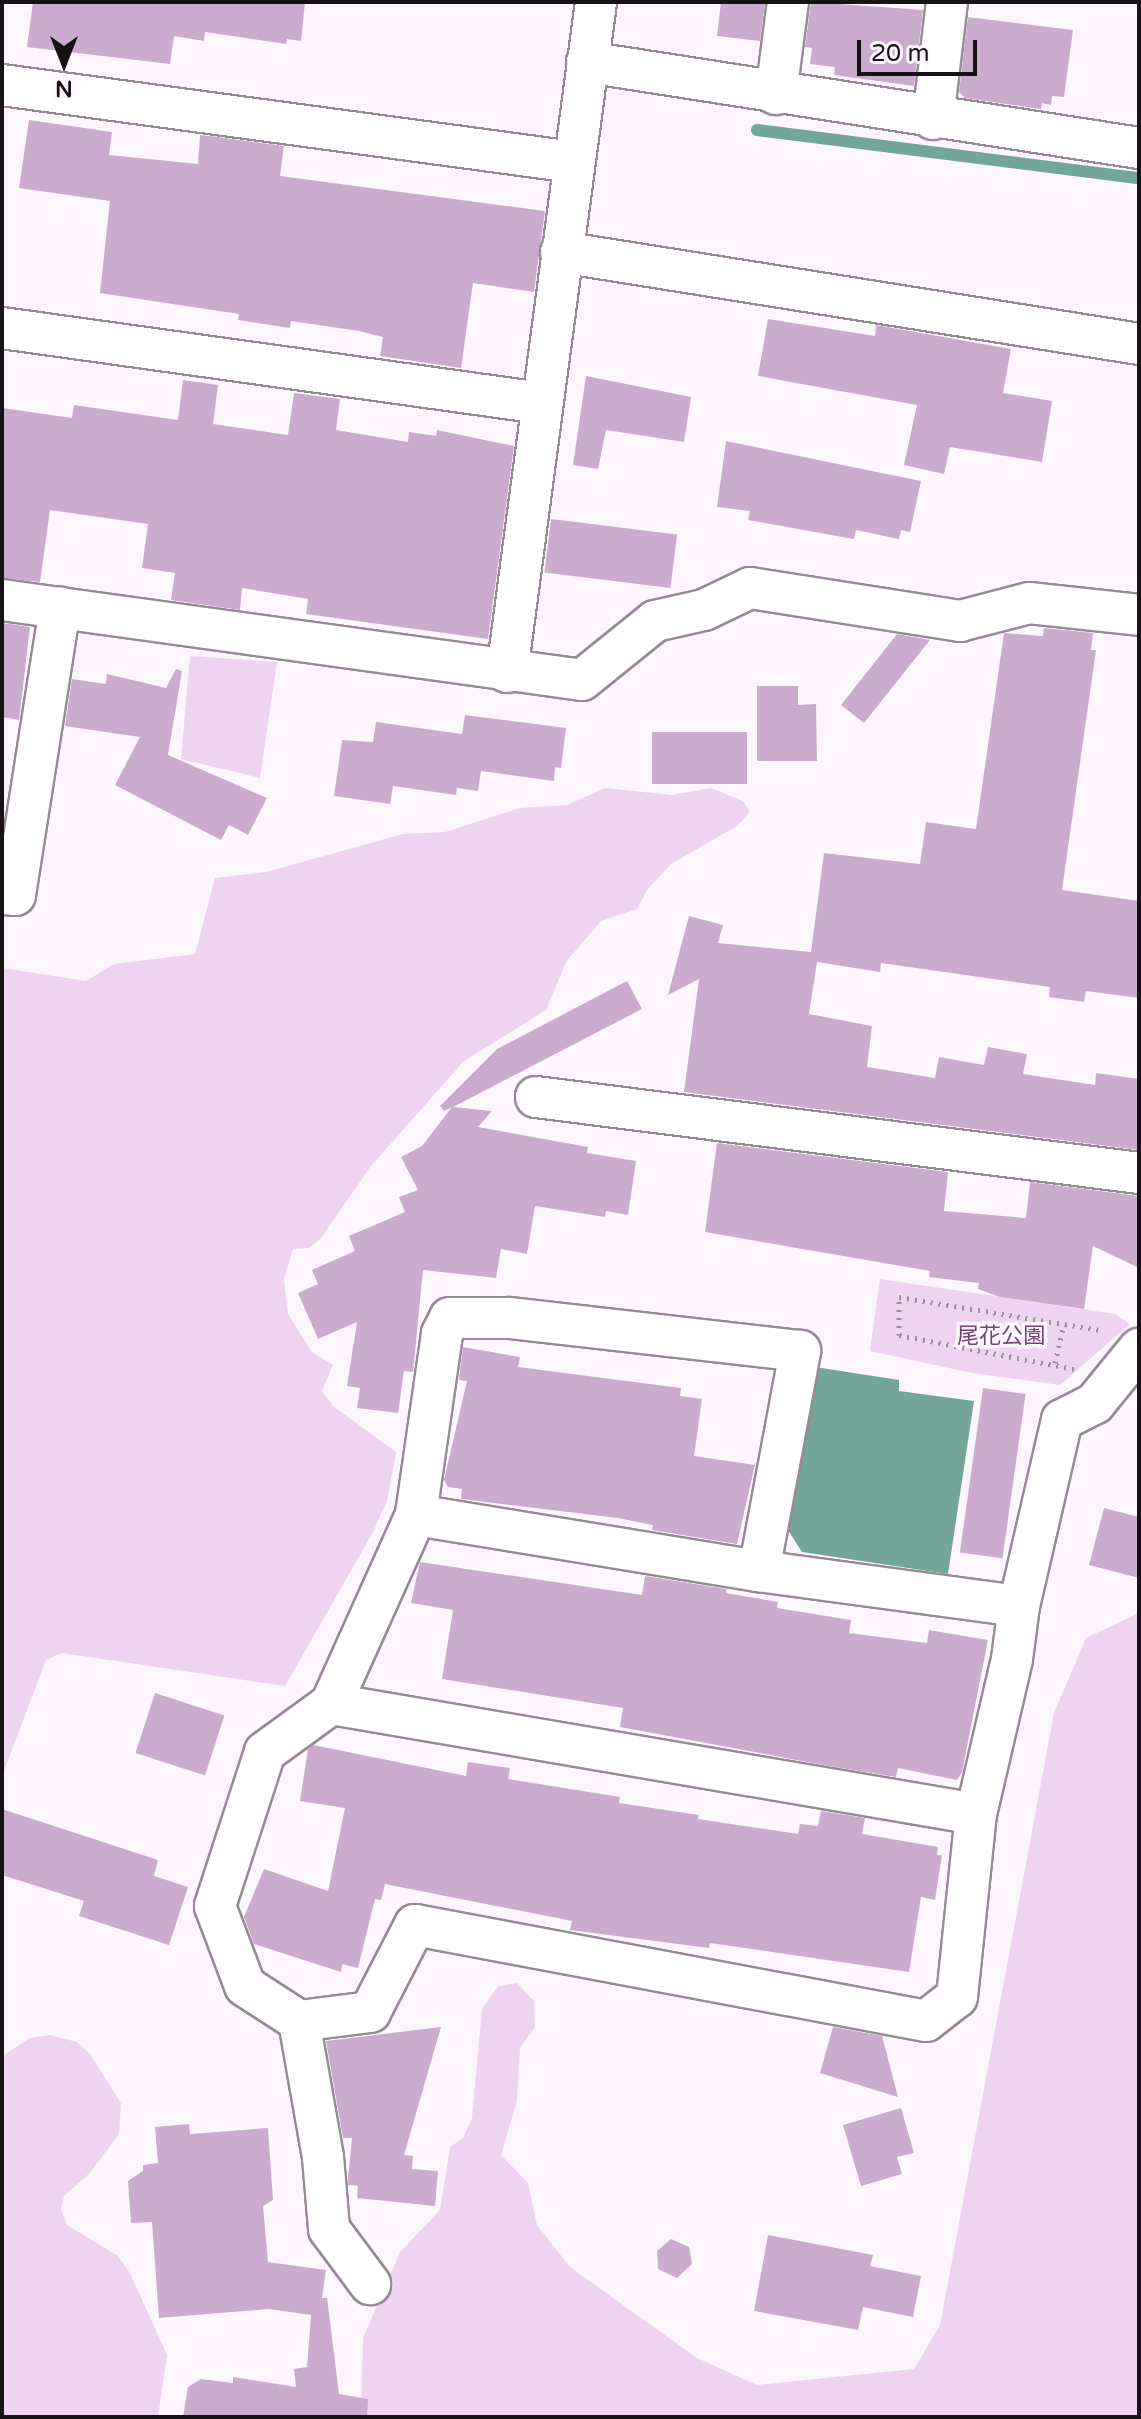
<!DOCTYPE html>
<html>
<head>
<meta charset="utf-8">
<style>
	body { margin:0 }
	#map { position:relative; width:1141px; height:2419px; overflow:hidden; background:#fdf6fe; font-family:"Varela Round","Noto Sans JP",sans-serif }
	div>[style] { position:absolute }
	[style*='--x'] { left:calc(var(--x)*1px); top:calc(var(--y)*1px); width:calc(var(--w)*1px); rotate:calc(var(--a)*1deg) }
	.green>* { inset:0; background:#efd4f1 }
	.water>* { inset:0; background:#73a697 }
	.stream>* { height:12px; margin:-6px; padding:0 6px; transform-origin:6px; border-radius:6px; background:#73a697 }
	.building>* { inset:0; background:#ccacce; transform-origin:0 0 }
	.path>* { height:5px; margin-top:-2.5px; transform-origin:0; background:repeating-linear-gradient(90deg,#959096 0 2px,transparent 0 8px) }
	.roads { filter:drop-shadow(2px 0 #958a96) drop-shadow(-2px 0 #958a96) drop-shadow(0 2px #958a96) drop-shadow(0 -2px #958a96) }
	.minor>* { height:40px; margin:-20px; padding:0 20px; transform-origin:20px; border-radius:20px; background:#fff }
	span { translate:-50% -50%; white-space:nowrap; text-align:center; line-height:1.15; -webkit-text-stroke:7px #fdf6fe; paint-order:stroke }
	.park-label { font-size:22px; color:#704573 }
	.frame { position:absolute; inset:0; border:4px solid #161216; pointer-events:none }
	.north { position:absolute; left:24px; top:24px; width:80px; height:80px; -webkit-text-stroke:6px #fdf6fe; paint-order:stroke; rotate:180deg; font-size:22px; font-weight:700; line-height:32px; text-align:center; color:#161216 }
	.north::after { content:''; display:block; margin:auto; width:28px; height:36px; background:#161216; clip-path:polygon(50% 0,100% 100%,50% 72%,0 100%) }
	.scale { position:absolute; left:857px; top:40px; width:120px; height:36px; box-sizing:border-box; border:4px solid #161216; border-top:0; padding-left:10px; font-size:24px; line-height:28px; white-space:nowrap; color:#161216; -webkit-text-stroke:6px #fdf6fe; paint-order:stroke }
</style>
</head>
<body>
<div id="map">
	<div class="green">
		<div style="clip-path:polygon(190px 656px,277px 662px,260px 778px,181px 759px)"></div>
		<div style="clip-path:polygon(605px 788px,672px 795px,711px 788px,743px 801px,750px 812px,737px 826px,671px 864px,647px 890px,637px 909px,601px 921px,566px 962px,546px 1010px,464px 1061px,371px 1166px,321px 1238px,309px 1248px,293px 1249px,284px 1279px,288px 1314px,312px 1352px,333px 1365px,322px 1391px,333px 1406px,396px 1452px,387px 1501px,372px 1534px,285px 1686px,62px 1653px,46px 1660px,2px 1776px,2px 968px,86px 981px,114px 964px,195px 954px,215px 878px,266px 872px,403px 834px,445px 832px,520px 808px,567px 805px)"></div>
		<div style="clip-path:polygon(880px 1279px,1115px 1314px,1130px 1324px,1060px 1385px,972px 1373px,870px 1351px)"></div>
		<div style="clip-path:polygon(1139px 1613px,1139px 2417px,361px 2417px,363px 2338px,400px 2252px,440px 2210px,450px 2147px,463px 2138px,472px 2118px,482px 2009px,498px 1986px,517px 1983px,534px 2001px,535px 2027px,520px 2048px,517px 2101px,501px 2155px,528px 2183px,537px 2225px,570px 2267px,697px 2358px,757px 2385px,914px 2369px,940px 2325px,1054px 1713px,1086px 1638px)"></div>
		<div style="clip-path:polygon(50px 2035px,77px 2042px,90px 2054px,121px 2103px,119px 2134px,90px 2173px,64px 2196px,61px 2210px,67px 2225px,118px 2256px,130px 2273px,167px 2355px,158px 2417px,2px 2417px,2px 2056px,30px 2038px)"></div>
	</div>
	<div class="water">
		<div style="clip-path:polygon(815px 1367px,899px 1380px,899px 1391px,974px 1401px,948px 1574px,802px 1552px,788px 1530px)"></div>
	</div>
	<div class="stream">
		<div style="--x:757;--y:130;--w:385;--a:7.2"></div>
	</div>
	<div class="building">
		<div style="clip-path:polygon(33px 2px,305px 2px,301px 41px,287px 39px,286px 44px,205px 32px,204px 41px,174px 36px,170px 64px,27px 47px)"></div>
		<div style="clip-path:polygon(721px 2px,765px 2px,760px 41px,717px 36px)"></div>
		<div style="clip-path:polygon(811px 2px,923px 10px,914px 86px,834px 75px,835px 67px,810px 64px,812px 48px,805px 47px)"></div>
		<div style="clip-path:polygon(968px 17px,1073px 30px,1064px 97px,1052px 96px,1051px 105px,1042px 103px,1041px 109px,965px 98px,959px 92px)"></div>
		<div style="clip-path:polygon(29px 120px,112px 132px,109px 155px,198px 164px,200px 135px,218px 137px,284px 146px,280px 176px,545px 211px,534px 292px,473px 283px,461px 368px,380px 356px,383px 337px,359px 331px,291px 321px,290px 328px,238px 320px,239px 314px,100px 293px,110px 201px,19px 188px)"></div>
		<div style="clip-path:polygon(768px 319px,875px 336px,876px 325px,1011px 349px,1003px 393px,1052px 401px,1042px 462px,950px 447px,944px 474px,904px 465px,917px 405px,758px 376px)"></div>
		<div style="clip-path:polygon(586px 376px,691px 397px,684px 442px,606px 430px,598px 469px,573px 465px)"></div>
		<div style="clip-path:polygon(183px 380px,218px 385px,213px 424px,288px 435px,294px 393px,340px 399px,336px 430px,408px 442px,409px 432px,436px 436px,437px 430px,514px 446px,488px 639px,306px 614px,308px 599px,242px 588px,240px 610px,171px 600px,175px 573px,142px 568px,148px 524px,50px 510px,40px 582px,2px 578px,2px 408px,72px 418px,74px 405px,178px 420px)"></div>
		<div style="clip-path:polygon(726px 441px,921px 481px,910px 532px,901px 530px,899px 539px,856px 530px,854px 539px,748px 520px,750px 511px,717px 507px)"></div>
		<div style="left:551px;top:519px;width:127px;height:54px;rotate:7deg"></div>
		<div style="clip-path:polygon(2px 623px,30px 627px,19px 720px,2px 717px)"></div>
		<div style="clip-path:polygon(1044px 628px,1093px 633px,1091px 650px,1096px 650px,1062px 890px,1139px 901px,1139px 998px,1086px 991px,1084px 1002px,1049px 997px,1050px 987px,881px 963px,880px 972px,817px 962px,809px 1014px,872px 1026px,867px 1067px,935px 1078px,939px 1057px,984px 1065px,988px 1047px,1027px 1054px,1023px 1074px,1095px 1085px,1096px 1073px,1139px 1079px,1139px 1150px,684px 1092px,699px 979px,668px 995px,689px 916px,723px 925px,718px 943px,811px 952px,824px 853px,920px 864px,926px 822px,976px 829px,1004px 633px,1043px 636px)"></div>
		<div style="clip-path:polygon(897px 634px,930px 640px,864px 723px,841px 705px)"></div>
		<div style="clip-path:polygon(176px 669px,182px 671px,168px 755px,267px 798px,248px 835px,229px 825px,221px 840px,115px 785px,140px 737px,65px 726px,72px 679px,106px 684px,107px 674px,166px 688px)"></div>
		<div style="clip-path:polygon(757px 686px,798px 686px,798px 705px,816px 704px,817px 761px,757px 761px)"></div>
		<div style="clip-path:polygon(465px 715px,566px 728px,561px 768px,555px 767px,554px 781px,481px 771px,478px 791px,457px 788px,456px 795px,393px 786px,390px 804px,334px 796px,342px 740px,373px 742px,376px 722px,462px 734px)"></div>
		<div style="left:652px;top:732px;width:95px;height:52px"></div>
		<div style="clip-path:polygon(627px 981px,642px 1009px,453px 1107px,492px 1111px,478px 1127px,588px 1147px,587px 1153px,636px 1161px,628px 1215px,606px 1211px,605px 1217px,535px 1206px,527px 1254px,501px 1249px,496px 1278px,423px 1270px,413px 1372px,404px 1371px,398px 1413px,357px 1408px,360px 1388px,347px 1386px,357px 1322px,318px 1339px,298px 1293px,318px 1284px,312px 1270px,355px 1251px,349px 1236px,405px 1212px,399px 1197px,418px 1190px,401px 1157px,422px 1146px,452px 1107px,444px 1111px,440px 1106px,497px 1049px)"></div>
		<div style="clip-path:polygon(717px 1143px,948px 1172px,944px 1211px,1026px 1218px,1030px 1182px,1139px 1196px,1139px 1268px,1093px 1246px,1084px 1309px,1000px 1297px,978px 1289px,979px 1283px,929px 1277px,930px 1271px,705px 1232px)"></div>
		<div style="clip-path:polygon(463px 1347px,520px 1357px,518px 1367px,681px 1388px,680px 1396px,702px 1399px,694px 1456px,755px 1465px,737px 1544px,652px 1530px,653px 1525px,618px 1518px,461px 1499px,462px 1489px,448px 1487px,444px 1480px,467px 1381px,459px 1380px)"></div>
		<div style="left:983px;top:1388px;width:43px;height:166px;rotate:8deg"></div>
		<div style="clip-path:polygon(1104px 1508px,1139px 1517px,1139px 1578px,1089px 1565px)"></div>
		<div style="clip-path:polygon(420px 1562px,642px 1595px,645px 1576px,726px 1589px,726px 1593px,778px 1602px,777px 1608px,851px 1620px,849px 1633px,927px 1643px,929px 1630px,988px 1640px,962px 1772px,957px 1780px,898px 1768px,896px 1777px,829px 1766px,620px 1727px,623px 1708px,442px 1679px,453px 1610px,411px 1603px)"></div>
		<div style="left:155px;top:1693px;width:73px;height:63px;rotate:18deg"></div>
		<div style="clip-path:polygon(313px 1745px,466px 1776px,468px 1762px,510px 1768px,508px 1779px,620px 1797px,619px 1803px,699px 1815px,698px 1819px,798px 1834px,800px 1824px,818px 1826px,821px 1811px,865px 1818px,862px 1834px,938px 1847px,937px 1855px,942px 1855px,935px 1900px,921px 1897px,909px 1972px,710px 1943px,709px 1948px,570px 1930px,572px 1921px,385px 1884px,381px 1900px,375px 1899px,358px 1968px,342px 1964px,341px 1972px,254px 1944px,244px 1917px,264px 1869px,328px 1891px,345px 1808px,300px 1801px,308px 1749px)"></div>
		<div style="clip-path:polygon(2px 1809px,158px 1860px,154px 1876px,188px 1887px,169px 1945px,79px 1916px,84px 1901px,2px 1875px)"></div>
		<div style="clip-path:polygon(441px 2027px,404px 2155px,413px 2156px,412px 2169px,438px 2171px,435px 2206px,357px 2198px,358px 2186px,348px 2185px,348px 2178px,352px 2138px,343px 2138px,326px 2041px)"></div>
		<div style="clip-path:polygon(833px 2027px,882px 2036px,898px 2097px,820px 2073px)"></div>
		<div style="clip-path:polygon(901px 2108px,914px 2153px,897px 2157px,902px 2174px,861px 2186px,843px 2125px)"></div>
		<div style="clip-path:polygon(189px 2124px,190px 2134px,268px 2128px,273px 2200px,263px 2206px,268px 2262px,326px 2270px,322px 2298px,327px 2298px,339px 2394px,368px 2399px,367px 2417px,183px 2417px,188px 2387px,201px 2379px,233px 2383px,233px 2377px,296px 2387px,294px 2369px,307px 2367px,311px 2315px,269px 2309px,159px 2318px,152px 2222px,131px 2223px,128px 2181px,143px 2171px,143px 2165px,158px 2163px,155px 2127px)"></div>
		<div style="clip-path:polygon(768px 2235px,873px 2255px,870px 2266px,921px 2276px,913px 2317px,863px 2307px,858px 2330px,754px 2311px)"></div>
		<div style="clip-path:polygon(671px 2239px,689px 2247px,692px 2264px,677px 2278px,658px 2269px,657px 2251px)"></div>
	</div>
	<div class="path">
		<div style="--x:1055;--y:1363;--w:40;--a:-77"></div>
		<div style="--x:1074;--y:1369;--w:178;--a:-169"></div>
		<div style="--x:899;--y:1335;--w:38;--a:-90"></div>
		<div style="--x:899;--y:1297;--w:205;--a:9.3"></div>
	</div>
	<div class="roads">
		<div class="minor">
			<div style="--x:587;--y:62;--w:559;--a:8.86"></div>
			<div style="--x:2;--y:85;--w:576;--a:7.68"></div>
			<div style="--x:776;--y:94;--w:93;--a:-82.6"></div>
			<div style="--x:933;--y:119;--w:118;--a:-83.2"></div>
			<div style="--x:561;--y:252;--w:585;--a:9.04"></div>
			<div style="--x:2;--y:328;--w:544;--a:7.92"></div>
			<div style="--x:2;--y:600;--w:585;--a:7.85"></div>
			<div style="--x:582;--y:680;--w:94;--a:-38.9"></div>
			<div style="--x:655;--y:621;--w:50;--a:-12.7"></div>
			<div style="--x:704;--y:610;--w:51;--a:-25.6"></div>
			<div style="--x:750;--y:588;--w:213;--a:8.9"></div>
			<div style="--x:960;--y:621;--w:71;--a:-14.6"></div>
			<div style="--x:1029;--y:603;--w:111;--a:6.2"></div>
			<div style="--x:507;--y:672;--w:676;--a:-82.43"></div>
			<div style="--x:2;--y:894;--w:13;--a:4"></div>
			<div style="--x:15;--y:895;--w:291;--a:-81.1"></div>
			<div style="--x:536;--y:1097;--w:608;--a:7.18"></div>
			<div style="--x:759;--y:1571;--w:224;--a:-79.4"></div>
			<div style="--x:800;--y:1351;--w:293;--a:-173.5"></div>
			<div style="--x:509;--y:1318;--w:59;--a:180"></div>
			<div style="--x:450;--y:1318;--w:18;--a:117"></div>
			<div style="--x:442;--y:1334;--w:183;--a:98.2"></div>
			<div style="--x:416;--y:1515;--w:348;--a:9.3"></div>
			<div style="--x:759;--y:1571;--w:262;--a:7.7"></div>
			<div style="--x:1019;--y:1606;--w:191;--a:-77"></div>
			<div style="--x:1062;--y:1420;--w:37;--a:-27"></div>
			<div style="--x:1095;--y:1403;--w:70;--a:-50.8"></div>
			<div style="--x:331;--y:1704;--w:207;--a:-65.8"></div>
			<div style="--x:976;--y:1814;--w:654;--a:-170.32"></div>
			<div style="--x:331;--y:1704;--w:82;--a:144"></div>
			<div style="--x:265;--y:1752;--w:162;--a:108"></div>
			<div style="--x:215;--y:1906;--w:85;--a:69.4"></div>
			<div style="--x:245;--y:1986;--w:64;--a:32.9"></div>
			<div style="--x:299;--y:2021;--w:72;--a:-7.2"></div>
			<div style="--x:370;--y:2012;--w:98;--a:-62.7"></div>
			<div style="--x:415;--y:1925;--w:520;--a:10.64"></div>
			<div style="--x:926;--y:2021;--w:39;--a:-38"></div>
			<div style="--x:957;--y:1997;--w:184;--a:-84.1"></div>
			<div style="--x:976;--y:1814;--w:159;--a:-76.9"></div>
			<div style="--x:1012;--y:1659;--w:53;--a:-82.5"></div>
			<div style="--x:299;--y:2021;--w:138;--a:80"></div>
			<div style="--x:323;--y:2157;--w:72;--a:85.2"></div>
			<div style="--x:329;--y:2229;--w:69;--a:53.3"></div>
		</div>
	</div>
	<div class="park-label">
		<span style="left:1001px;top:1337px">尾花公園</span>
	</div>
	<div class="frame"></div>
	<div class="north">N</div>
	<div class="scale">20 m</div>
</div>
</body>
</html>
